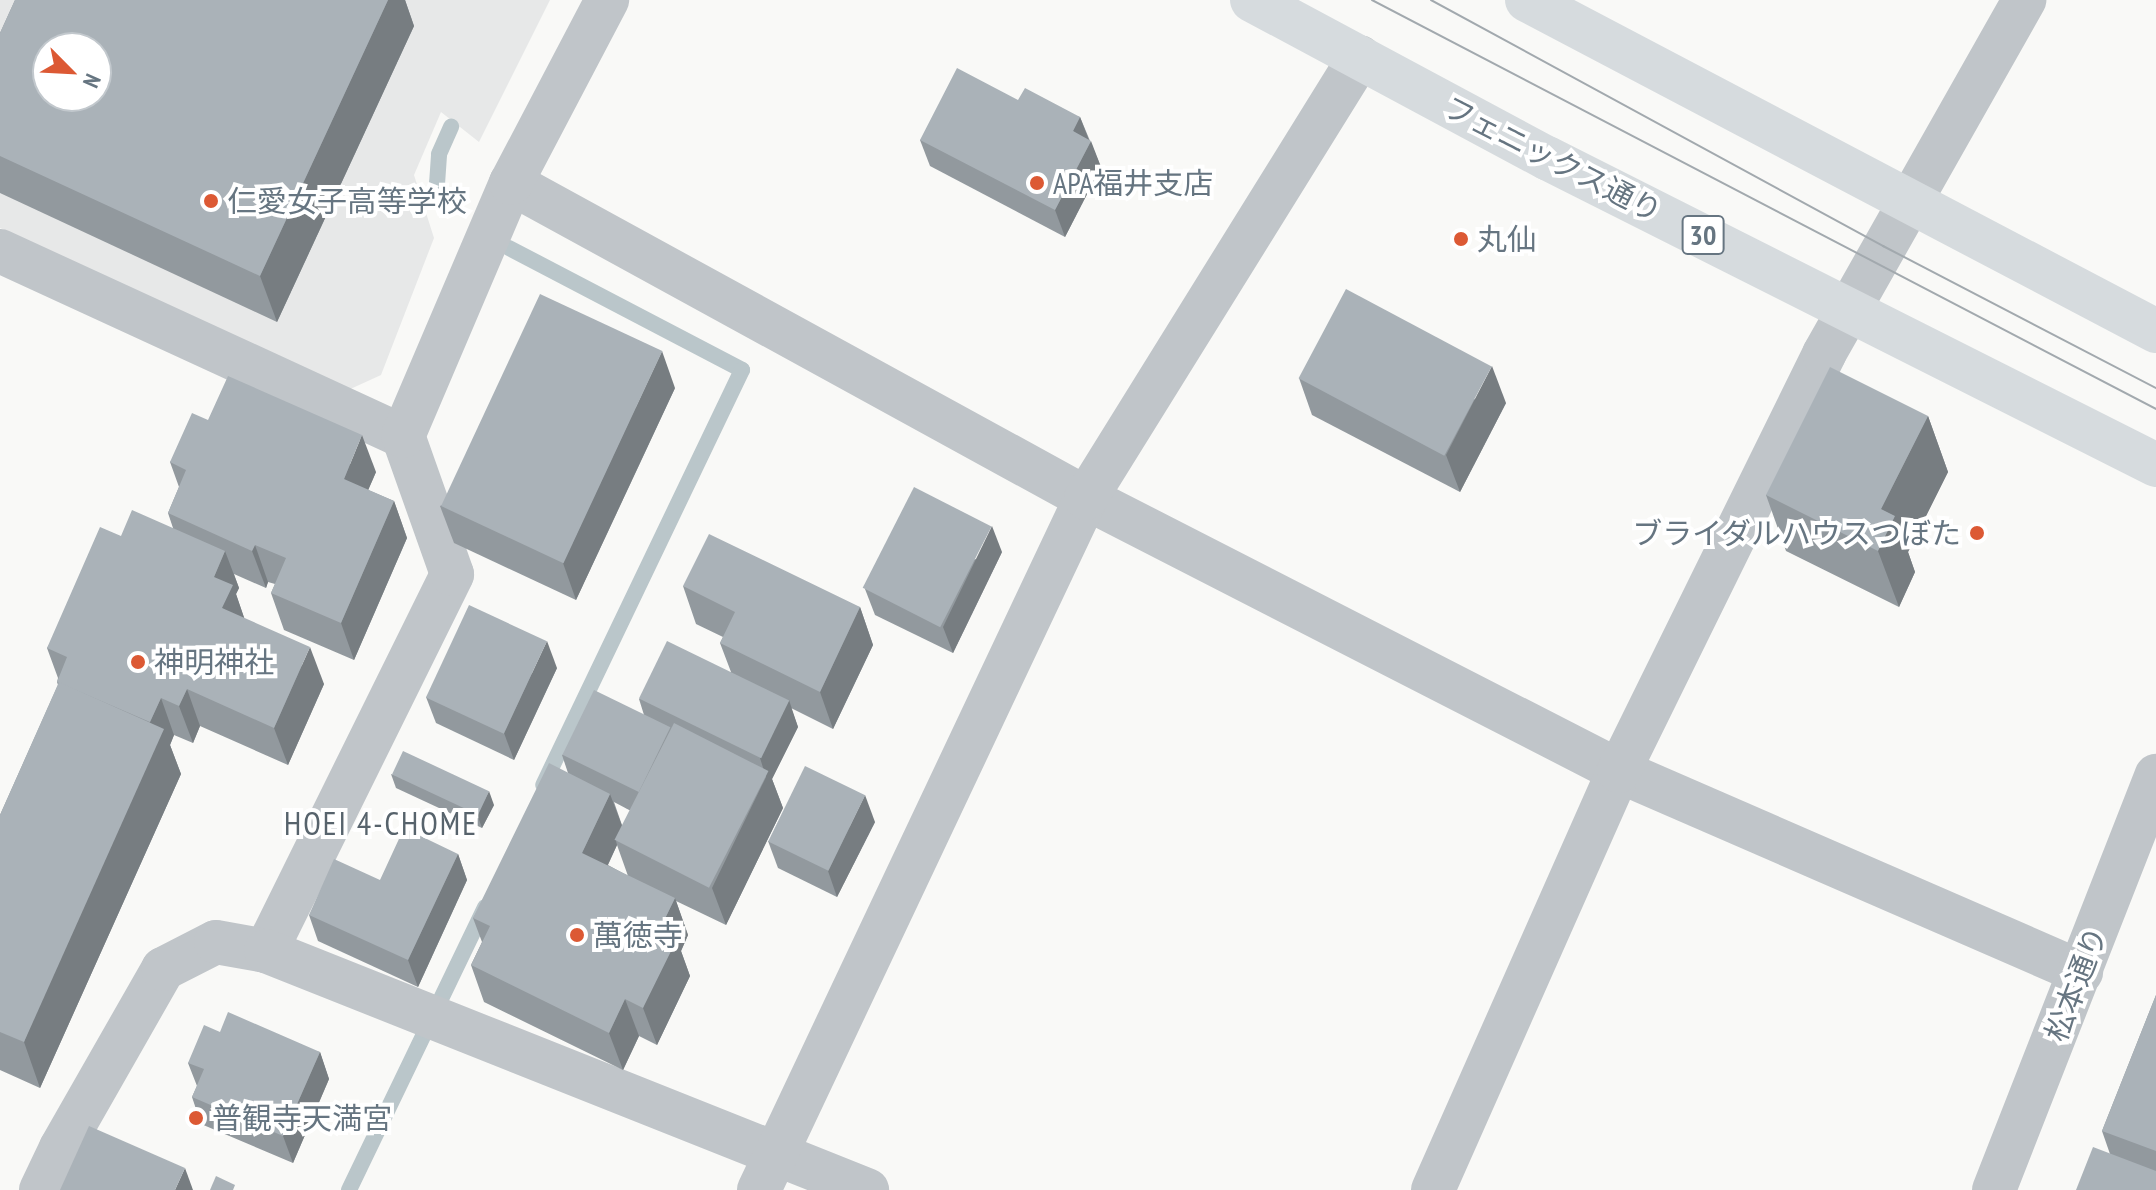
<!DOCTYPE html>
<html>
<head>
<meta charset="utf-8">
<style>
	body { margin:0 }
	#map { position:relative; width:2156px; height:1190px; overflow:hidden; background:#f9f9f7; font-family:"PT Sans Narrow","Noto Sans JP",sans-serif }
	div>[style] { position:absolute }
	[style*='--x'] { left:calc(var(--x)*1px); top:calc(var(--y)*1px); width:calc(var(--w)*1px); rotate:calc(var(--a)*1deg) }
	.built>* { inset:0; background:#e7e8e8 }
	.stream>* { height:16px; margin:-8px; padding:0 8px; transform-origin:8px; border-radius:8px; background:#bac6ca }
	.minor>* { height:44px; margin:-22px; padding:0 22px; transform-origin:22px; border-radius:22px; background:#c0c5c9 }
	.major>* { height:44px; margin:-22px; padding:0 22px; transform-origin:22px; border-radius:22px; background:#d6dbde }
	.tram>* { height:2px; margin:-1px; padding:0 1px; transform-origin:1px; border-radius:1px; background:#a2a9ae }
	.wall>* { inset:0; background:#92999e }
	.shaded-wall>* { inset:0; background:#777d81 }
	.building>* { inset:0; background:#aab2b8; transform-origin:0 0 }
	.dots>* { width:22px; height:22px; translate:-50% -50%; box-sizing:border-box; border:4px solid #fff; border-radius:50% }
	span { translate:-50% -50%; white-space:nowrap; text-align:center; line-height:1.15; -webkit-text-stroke:8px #fff; paint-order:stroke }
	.shield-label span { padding:2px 6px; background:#fff; border:2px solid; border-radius:6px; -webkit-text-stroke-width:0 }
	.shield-label { font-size:28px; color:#667581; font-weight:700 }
	.street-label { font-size:30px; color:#667581 }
	.poi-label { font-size:30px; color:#667581 }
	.left { translate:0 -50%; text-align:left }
	.right { translate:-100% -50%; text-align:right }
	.neighbourhood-label { font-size:32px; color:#57636c; letter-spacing:2px }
	.north { position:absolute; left:32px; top:32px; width:80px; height:80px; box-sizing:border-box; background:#fff; border:2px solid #c2c8cd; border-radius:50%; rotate:114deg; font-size:22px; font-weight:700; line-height:32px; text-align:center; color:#667581 }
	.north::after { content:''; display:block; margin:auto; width:28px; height:36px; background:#dc5934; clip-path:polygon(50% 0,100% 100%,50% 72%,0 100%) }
</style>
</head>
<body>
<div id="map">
	<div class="built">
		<div style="clip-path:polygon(evenodd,0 0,550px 0,479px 142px,441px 112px,414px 175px,434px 238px,381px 375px,346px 391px,0 228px,0 0,48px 48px,96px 48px,96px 96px,48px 96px,48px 48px)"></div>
	</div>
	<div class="stream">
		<div style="--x:446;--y:210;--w:28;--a:-109"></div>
		<div style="--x:437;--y:184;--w:30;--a:-86"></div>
		<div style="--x:439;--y:154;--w:30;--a:-66"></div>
		<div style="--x:509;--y:248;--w:263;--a:27.6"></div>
		<div style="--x:742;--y:370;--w:460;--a:115.6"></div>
		<div style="--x:349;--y:1190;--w:314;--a:-64.3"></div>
	</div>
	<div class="minor">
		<div style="--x:511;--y:183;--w:656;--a:28.72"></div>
		<div style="--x:1086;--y:498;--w:599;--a:27.12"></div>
		<div style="--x:1619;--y:771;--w:504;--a:23.51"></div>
		<div style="--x:0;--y:251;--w:443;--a:24.7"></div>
		<div style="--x:266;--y:951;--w:420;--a:-63.7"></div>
		<div style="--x:452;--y:574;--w:146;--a:-109.5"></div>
		<div style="--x:403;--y:436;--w:275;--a:-66.9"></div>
		<div style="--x:511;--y:183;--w:207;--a:-62.3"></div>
		<div style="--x:41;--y:1190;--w:47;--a:-64.5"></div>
		<div style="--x:61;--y:1148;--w:206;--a:-60.3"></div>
		<div style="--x:163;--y:969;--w:59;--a:-27"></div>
		<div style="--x:216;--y:942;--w:51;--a:10.2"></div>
		<div style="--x:266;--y:951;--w:647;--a:21.69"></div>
		<div style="--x:759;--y:1190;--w:765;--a:-64.71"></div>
		<div style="--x:1086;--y:498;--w:519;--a:-58.15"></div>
		<div style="--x:1433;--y:1190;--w:458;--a:-66.1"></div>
		<div style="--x:1619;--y:771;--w:465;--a:-63.8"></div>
		<div style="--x:1824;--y:354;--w:407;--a:-60.5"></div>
		<div style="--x:1994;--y:1190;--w:445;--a:-68.6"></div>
	</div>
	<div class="major">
		<div style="--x:1252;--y:0;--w:335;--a:28.2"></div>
		<div style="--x:1547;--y:158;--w:682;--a:26.75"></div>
		<div style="--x:1527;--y:0;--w:711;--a:27.75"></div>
	</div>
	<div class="tram">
		<div style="--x:1372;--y:0;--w:884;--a:27.55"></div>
		<div style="--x:1431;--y:0;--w:515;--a:28.56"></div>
		<div style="--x:1883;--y:246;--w:308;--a:27.5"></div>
	</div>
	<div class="wall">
		<div style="clip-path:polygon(15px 0,405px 0,414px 26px,277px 322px,0 193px,0 33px)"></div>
		<div style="clip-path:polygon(1018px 100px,1080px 117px,1101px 167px,1065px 237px,930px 166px,920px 140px)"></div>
		<div style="clip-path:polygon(1299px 378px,1506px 403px,1460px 492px,1312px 415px)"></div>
		<div style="clip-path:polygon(675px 388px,576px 600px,454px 543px,440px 506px)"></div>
		<div style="clip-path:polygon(1928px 416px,1948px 472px,1908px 552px,1915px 572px,1899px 607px,1786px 551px,1766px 495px)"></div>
		<div style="clip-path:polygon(208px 420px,376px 472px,368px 490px,394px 501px,407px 538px,354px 660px,284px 630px,271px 593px,275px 584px,268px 582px,266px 588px,234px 574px,239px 588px,236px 594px,244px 618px,324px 684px,288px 765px,200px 726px,193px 743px,174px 735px,170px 745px,181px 774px,40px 1088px,0 1070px,0 815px,58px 685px,57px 682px,58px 678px,47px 648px,121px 536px,173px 528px,168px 513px,179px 487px,170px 462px)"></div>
		<div style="clip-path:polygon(1002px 552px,953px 653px,875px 615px,865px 589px)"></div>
		<div style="clip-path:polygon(evenodd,683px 586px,860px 607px,873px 645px,833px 729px,791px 708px,798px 727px,772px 779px,783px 808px,726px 925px,676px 901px,688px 935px,681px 951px,690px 976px,657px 1045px,639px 1036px,623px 1070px,484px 1002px,471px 965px,482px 942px,473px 918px,568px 773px,562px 755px,644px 715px,639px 699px,731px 672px,720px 643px,723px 637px,696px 624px,683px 586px,614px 802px,631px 811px,623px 828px,614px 802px,683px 586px,617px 845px,628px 876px,608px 865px,617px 845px)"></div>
		<div style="clip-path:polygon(557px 668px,514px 760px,436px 723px,426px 697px)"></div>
		<div style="clip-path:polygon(391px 774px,494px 805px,482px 828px,396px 788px)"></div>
		<div style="clip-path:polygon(875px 822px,837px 897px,778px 868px,768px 841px)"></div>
		<div style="clip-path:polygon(458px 854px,467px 880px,418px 987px,318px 941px,309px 915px,380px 880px)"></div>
		<div style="clip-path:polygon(2156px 995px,2156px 1190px,2110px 1154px,2102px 1131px)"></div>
		<div style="clip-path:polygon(220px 1032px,320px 1052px,329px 1079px,293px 1163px,201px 1124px,192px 1097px,197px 1086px,188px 1063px)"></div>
	</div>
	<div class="shaded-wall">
		<div style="clip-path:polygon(388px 0,405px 0,414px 26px,277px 322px,260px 276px)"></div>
		<div style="clip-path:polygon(1080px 117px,1090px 143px,1073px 131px)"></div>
		<div style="clip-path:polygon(1091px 141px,1101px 167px,1065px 237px,1055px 210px)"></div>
		<div style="clip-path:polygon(662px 351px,675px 388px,576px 600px,563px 563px)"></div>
		<div style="clip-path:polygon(1492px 366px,1506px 403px,1460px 492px,1446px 455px)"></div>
		<div style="clip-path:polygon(1928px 416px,1948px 472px,1908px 552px,1915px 572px,1899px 607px,1878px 551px,1881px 509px)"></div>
		<div style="clip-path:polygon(362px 435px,376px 472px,357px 516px,344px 479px)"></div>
		<div style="clip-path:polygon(394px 501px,407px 538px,354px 660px,341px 623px)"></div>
		<div style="clip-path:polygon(992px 526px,1002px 552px,953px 653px,943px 627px)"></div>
		<div style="clip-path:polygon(255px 545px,268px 582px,266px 588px,252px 551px)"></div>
		<div style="clip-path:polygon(225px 551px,239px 588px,236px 594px,246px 623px,222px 608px,214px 577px)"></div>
		<div style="clip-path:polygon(860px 607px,873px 645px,833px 729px,820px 692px)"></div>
		<div style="clip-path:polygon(547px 641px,557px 668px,514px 760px,504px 733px)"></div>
		<div style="clip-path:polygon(310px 647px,324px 684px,288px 765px,274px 728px)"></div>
		<div style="clip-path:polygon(187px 689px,200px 726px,193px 743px,179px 706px)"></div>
		<div style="clip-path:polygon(161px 698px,174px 735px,170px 745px,181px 774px,40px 1088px,24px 1042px,150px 722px)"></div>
		<div style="clip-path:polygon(789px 700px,798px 727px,772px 779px,783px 808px,726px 925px,712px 888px,766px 777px,760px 758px)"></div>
		<div style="clip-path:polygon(489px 791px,494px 805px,482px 828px,477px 814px)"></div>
		<div style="clip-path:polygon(610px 794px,624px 831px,616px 841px,617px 845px,596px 890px,582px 853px)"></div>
		<div style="clip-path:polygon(865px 795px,875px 822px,837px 897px,828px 871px)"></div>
		<div style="clip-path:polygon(458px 854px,467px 880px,418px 987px,408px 960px)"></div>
		<div style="clip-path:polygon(675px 898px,688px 935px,681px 951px,690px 976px,657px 1045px,643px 1008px,659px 931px)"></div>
		<div style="clip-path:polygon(625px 999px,639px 1036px,623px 1070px,609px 1033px)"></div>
		<div style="clip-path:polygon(320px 1052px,329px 1079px,293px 1163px,283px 1136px)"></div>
		<div style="clip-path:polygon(185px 1168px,193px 1190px,175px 1190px)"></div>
	</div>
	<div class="building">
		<div style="clip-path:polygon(evenodd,15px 0,388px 0,260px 276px,0 156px,0 33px,15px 0,48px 48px,96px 48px,96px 96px,48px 96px,48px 48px)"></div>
		<div style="clip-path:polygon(957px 68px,1018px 100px,1025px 88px,1080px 117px,1073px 131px,1091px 141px,1055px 210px,920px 140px)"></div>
		<div style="left:1346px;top:289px;width:165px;height:101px;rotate:28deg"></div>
		<div style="left:540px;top:294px;width:135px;height:234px;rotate:25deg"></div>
		<div style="clip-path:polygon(1830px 367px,1928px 416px,1881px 509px,1895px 516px,1878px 551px,1766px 495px)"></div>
		<div style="clip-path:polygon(228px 376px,362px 435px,344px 479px,394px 501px,341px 623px,271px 593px,286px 558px,255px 545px,252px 551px,168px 513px,186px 470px,170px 462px,192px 413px,208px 420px)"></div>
		<div style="left:914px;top:487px;width:87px;height:113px;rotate:27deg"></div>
		<div style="clip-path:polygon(132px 510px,225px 551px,214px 577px,233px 585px,222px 608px,310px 647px,274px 728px,187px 689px,179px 706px,161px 698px,150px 722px,57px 682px,67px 657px,47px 648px,100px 527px,121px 536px)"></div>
		<div style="clip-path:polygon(709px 534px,860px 607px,820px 692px,720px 643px,735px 612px,683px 586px)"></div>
		<div style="left:469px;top:605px;width:86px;height:102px;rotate:25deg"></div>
		<div style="left:667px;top:641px;width:136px;height:64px;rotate:26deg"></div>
		<div style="clip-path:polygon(59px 682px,164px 729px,24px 1042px,0 1032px,0 815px)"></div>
		<div style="left:594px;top:690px;width:85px;height:72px;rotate:26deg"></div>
		<div style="left:674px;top:723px;width:106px;height:131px;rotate:27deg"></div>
		<div style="left:403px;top:751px;width:95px;height:26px;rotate:25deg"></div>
		<div style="clip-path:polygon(549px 763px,610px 794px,582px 853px,675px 898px,659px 931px,677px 939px,643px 1008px,625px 999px,609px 1033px,471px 965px,490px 926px,473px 918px)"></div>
		<div style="left:805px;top:766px;width:67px;height:84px;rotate:26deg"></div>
		<div style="clip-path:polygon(404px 828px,458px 854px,408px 960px,309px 915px,334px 859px,380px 880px)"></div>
		<div style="clip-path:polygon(2156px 995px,2156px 1151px,2102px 1131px)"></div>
		<div style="clip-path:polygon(228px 1012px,320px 1052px,283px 1136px,192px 1097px,204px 1069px,188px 1063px,204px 1025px,220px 1032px)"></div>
		<div style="clip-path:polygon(89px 1126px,185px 1168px,175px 1190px,60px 1190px)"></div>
		<div style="clip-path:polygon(2093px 1147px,2156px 1171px,2156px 1190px,2076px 1190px)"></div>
		<div style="clip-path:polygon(216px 1176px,235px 1185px,233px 1190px,210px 1190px)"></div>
	</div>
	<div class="dots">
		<div style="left:1037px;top:183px;background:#dc5934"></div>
		<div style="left:211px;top:201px;background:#dc5934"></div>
		<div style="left:1461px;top:239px;background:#dc5934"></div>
		<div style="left:1977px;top:533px;background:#dc5934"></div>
		<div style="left:138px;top:662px;background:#dc5934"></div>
		<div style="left:577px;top:935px;background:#dc5934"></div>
		<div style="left:196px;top:1118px;background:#dc5934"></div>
	</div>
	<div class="shield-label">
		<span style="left:1703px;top:235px">30</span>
	</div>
	<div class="street-label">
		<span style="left:1553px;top:159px;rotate:27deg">フェニックス通り</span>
		<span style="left:2076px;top:984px;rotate:-69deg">松本通り</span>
	</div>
	<div class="poi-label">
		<span class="left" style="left:1053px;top:183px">APA福井支店</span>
		<span class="left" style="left:227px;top:201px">仁愛女子高等学校</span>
		<span class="left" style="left:1477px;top:239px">丸仙</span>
		<span class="right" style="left:1961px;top:533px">ブライダルハウスつぼた</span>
		<span class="left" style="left:154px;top:662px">神明神社</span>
		<span class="left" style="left:593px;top:935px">萬徳寺</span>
		<span class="left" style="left:212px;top:1118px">普観寺天満宮</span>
	</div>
	<div class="neighbourhood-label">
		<span style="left:381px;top:823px">HOEI 4-CHOME</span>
	</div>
	<div class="north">N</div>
</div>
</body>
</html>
